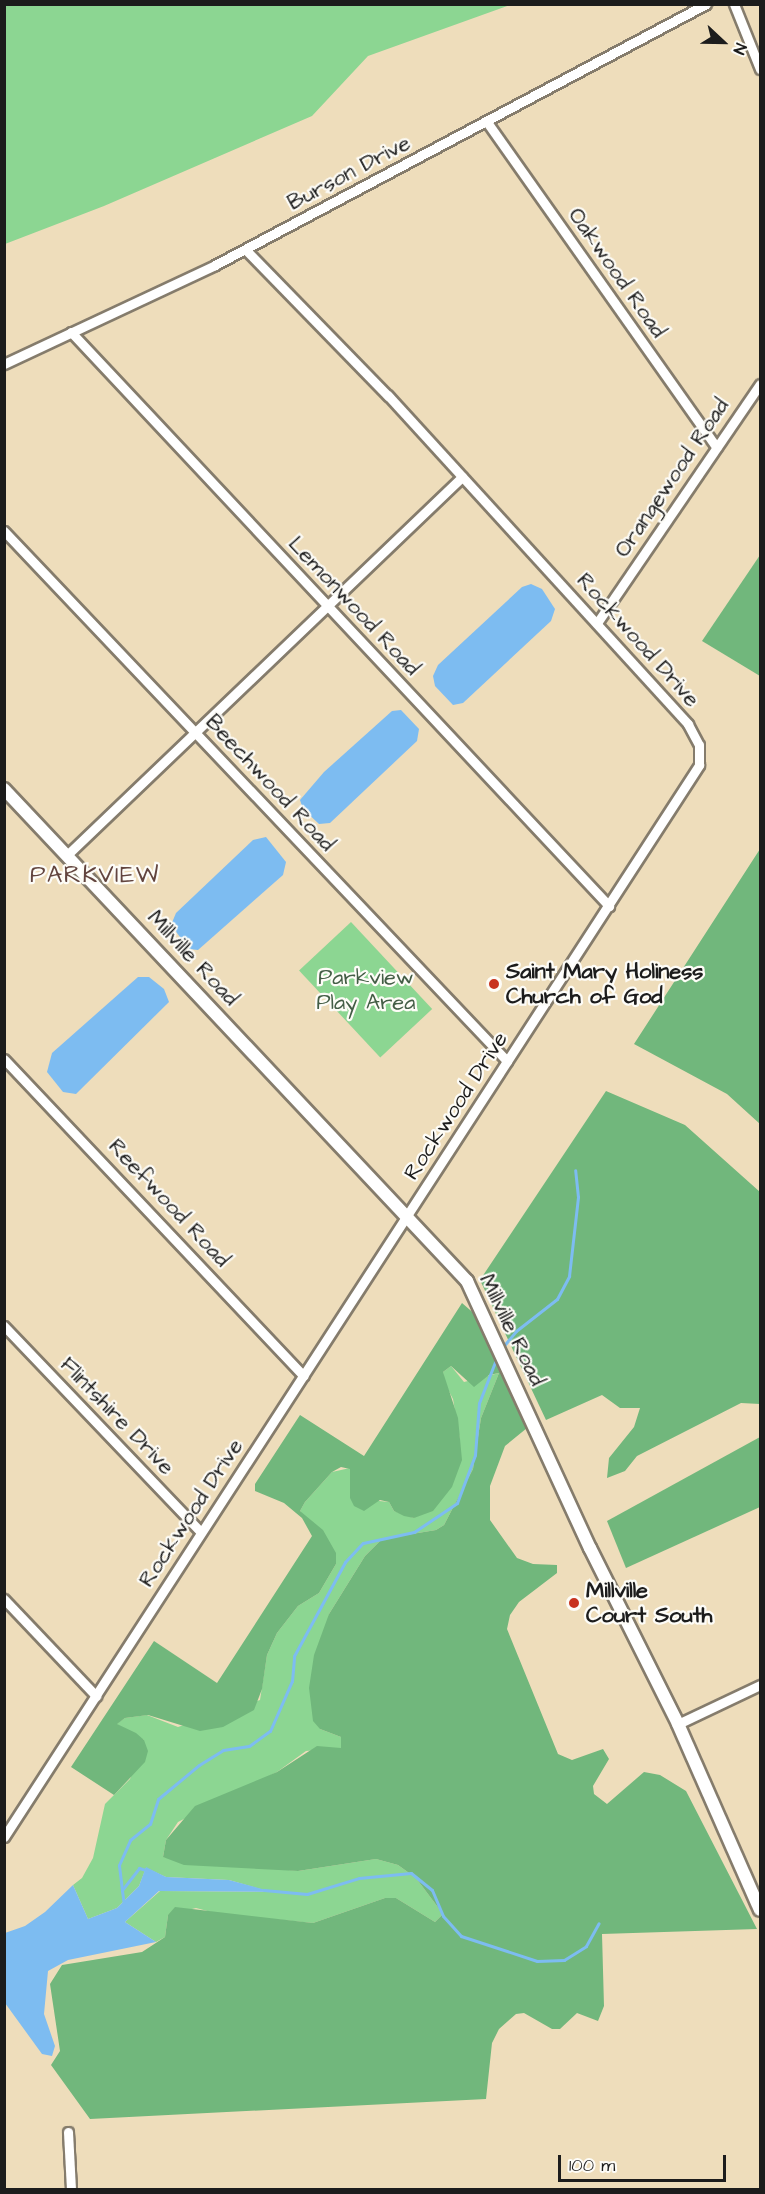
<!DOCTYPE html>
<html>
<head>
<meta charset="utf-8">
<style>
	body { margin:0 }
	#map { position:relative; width:765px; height:2194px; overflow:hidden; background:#edb; font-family:"Architects Daughter",sans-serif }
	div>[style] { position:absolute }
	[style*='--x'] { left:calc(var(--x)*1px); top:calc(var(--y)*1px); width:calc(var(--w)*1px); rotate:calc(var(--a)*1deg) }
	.green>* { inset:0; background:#8cd692; transform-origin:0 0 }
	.forest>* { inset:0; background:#71b77c }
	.water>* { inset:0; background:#7dbcf1 }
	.stream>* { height:3px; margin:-1.5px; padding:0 1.5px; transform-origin:1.5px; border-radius:1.5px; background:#7dbcf1 }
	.roads { filter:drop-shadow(2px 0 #857c6c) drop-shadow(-2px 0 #857c6c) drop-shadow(0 2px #857c6c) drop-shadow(0 -2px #857c6c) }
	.minor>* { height:9px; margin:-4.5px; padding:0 4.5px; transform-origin:4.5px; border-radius:4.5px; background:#fff }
	.tertiary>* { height:12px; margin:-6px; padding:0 6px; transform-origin:6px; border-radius:6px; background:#fff }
	.dots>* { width:16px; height:16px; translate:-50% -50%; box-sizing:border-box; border:3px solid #fdfcf7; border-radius:50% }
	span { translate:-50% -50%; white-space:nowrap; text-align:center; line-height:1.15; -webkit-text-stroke:4.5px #fdfcf7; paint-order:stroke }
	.street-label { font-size:22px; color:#1c1c1c }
	.poi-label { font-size:22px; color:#1c1c1c; font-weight:700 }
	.left { translate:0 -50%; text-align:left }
	.park-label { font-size:22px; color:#435d45 }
	.neighbourhood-label { font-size:24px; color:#62443e; letter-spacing:1.5px }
	.frame { position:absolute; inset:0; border:6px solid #1c1c1c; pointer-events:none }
	.north { position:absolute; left:693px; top:12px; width:60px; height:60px; -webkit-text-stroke:4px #fdfcf7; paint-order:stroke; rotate:112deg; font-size:16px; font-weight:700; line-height:24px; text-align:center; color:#1c1c1c }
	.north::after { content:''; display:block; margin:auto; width:21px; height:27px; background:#1c1c1c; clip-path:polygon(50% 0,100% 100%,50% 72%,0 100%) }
	.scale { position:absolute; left:558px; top:2155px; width:168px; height:27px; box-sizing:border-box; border:3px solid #1c1c1c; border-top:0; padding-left:8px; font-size:18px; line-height:21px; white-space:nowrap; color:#1c1c1c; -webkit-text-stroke:4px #fdfcf7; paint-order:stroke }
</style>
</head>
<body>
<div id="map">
	<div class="green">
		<div style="clip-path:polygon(5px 4px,510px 4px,510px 5px,368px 56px,312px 116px,104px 206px,5px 244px)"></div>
		<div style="left:351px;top:922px;width:119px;height:71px;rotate:47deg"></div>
		<div style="clip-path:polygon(451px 1366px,464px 1382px,499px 1373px,481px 1418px,473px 1469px,444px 1525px,436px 1530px,382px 1539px,365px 1556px,329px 1614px,320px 1729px,341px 1737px,341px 1748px,306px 1751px,277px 1772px,178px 1822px,166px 1840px,163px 1857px,298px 1871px,376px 1859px,398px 1865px,416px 1878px,443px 1914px,435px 1922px,396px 1898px,385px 1898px,313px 1923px,219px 1914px,196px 1908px,168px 1915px,165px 1937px,156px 1942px,125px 1922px,160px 1891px,271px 1892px,229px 1880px,166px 1877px,146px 1868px,139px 1886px,117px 1908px,88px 1919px,73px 1885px,82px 1878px,93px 1858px,105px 1804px,130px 1779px,144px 1740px,116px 1724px,125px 1718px,147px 1715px,178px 1727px,260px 1700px,267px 1655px,277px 1633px,298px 1606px,319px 1593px,336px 1564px,300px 1511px,305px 1502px,332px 1472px,350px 1468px,350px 1498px,389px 1502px,394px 1511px,414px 1518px,460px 1440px,453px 1399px,444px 1382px,443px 1372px)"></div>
	</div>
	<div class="forest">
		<div style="clip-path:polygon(760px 555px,760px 676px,702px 641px)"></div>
		<div style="clip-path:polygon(760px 849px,760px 1124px,727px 1094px,634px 1044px)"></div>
		<div style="clip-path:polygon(606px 1091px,685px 1125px,760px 1192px,760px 1404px,741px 1403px,637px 1456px,625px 1471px,607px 1478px,609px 1458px,634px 1427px,640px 1408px,620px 1408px,602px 1395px,546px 1420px,480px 1280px)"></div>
		<div style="clip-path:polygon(462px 1303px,477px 1316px,527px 1428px,505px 1446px,490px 1486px,490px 1520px,517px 1558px,533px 1564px,557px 1565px,557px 1573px,519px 1602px,510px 1615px,507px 1629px,558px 1754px,572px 1760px,603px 1749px,609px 1759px,593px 1786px,594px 1794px,607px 1804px,644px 1772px,660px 1775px,686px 1791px,757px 1929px,602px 1934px,604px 2006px,598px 2021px,577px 2013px,560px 2029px,552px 2029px,524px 2013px,516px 2014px,499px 2029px,492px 2043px,486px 2099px,90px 2119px,51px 2065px,60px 2051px,50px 1984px,62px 1965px,142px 1952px,165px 1937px,168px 1915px,175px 1907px,313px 1923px,385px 1898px,396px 1898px,435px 1922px,443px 1914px,416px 1878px,398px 1865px,376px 1859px,298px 1871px,184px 1865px,163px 1857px,166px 1840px,195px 1806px,277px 1772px,317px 1746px,341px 1748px,341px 1737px,320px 1729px,313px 1721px,309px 1688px,314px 1655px,329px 1614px,365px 1556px,382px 1539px,436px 1530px,444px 1525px,473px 1469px,481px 1418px,499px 1373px,489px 1375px,474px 1387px,451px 1366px,443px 1372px,458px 1418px,462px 1460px,452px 1487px,433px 1511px,414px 1518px,404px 1516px,394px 1511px,389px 1502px,380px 1500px,364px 1511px,354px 1506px,350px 1498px,350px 1469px,341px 1467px,332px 1472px,305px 1502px,300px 1511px,323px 1530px,336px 1553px,336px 1564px,319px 1593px,298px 1606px,277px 1633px,267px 1655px,262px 1689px,254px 1710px,223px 1727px,200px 1731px,148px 1715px,125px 1718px,117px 1724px,136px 1733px,144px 1740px,148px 1751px,145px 1762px,114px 1795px,71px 1767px,154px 1641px,217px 1683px,312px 1536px,302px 1518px,284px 1503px,255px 1491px,255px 1484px,300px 1415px,364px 1456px)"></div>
		<div style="clip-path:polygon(760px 1437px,760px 1507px,626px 1568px,607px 1521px)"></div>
	</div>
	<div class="water">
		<div style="clip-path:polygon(531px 584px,542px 589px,555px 609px,551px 621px,463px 703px,453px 705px,435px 686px,433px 676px,438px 665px,522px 587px)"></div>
		<div style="clip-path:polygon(401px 710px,419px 729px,417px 741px,330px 823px,319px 824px,303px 809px,300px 800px,324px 772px,392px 711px)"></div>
		<div style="clip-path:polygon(266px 837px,286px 862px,283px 875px,198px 950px,189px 949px,171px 925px,176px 913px,253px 840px)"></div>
		<div style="clip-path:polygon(138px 977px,149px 977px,164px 989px,169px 1002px,76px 1094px,63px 1092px,47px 1072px,52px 1053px)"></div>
		<div style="clip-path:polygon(146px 1867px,166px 1877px,229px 1880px,273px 1892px,159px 1891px,125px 1922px,156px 1942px,68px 1960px,48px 1971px,44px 2014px,55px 2046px,52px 2056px,42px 2054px,5px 2003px,5px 1933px,25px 1926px,45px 1912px,73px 1885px,88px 1919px,117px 1908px,139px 1886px)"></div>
	</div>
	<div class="stream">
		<div style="--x:501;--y:1349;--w:23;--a:-50"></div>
		<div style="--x:516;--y:1331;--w:52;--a:-38"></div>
		<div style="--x:557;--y:1299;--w:26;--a:-62"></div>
		<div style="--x:569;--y:1276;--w:80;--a:-83.5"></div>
		<div style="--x:578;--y:1197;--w:27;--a:-96"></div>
		<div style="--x:122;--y:1890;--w:25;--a:-97"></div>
		<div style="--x:119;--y:1865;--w:27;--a:-66"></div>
		<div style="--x:130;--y:1840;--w:26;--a:-39"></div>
		<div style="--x:150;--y:1824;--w:26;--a:-72"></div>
		<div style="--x:158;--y:1799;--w:53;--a:-39.7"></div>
		<div style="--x:199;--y:1765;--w:28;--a:-32"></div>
		<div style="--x:223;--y:1750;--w:26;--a:-9"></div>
		<div style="--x:249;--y:1746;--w:26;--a:-36"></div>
		<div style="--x:270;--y:1731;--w:55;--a:-66.3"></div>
		<div style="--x:292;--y:1681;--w:25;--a:-85"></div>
		<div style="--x:294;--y:1656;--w:107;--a:-61.5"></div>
		<div style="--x:345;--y:1562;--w:26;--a:-47"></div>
		<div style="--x:363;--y:1543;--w:52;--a:-12.2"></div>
		<div style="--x:414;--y:1532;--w:52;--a:-34"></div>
		<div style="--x:457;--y:1503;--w:51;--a:-69.4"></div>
		<div style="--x:475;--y:1455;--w:52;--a:-85.6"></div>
		<div style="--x:479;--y:1403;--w:44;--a:-68.7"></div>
		<div style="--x:264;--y:1890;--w:43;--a:5.3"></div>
		<div style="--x:307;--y:1894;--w:54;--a:-17.1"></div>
		<div style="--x:359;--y:1878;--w:52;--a:-5.5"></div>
		<div style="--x:411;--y:1873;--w:27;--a:39"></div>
		<div style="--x:432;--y:1890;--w:28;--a:67"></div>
		<div style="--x:443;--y:1916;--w:27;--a:48"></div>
		<div style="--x:461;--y:1936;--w:80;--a:18.2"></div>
		<div style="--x:537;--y:1961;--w:27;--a:-2"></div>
		<div style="--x:564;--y:1960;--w:26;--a:-32"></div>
		<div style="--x:586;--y:1946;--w:26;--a:-61"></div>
		<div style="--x:124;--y:1905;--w:15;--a:-98"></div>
		<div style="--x:122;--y:1890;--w:28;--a:-52"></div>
		<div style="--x:139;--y:1868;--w:10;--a:17"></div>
	</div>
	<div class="roads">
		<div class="minor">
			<div style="--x:734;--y:4;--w:70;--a:68.2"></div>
			<div style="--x:487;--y:122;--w:398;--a:54.8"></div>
			<div style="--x:71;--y:332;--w:787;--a:46.85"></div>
			<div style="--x:4;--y:364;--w:233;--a:-25.1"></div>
			<div style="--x:215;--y:265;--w:556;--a:-27.99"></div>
			<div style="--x:4;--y:531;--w:731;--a:46.5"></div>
			<div style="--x:597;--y:623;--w:289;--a:-55.7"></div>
			<div style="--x:67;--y:855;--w:547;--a:-43.74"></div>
			<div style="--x:4;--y:1059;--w:436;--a:46.6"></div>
			<div style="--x:4;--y:1326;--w:285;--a:46.3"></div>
			<div style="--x:4;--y:1599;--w:134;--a:46.5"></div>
			<div style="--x:678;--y:1724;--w:91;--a:-25.4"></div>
			<div style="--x:4;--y:1837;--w:1278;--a:-57.04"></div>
			<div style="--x:699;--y:765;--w:20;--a:-90"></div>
			<div style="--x:699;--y:745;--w:24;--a:-118"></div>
			<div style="--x:688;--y:724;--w:445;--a:-132.4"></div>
			<div style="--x:388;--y:396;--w:204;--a:-134.2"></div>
			<div style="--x:68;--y:2132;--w:58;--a:87"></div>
		</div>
		<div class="tertiary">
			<div style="--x:4;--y:789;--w:676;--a:46.74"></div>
			<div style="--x:467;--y:1281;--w:294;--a:65.3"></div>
			<div style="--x:590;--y:1548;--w:197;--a:63.4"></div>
			<div style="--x:678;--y:1724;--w:203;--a:66.2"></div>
		</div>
	</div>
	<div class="dots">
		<div style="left:494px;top:984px;background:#c8321e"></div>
		<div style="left:574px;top:1603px;background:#c8321e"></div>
	</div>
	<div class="street-label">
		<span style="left:349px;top:173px;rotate:-28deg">Burson Drive</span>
		<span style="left:617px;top:273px;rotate:55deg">Oakwood Road</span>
		<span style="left:672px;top:478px;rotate:-56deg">Orangewood Road</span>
		<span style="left:354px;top:606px;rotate:47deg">Lemonwood Road</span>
		<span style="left:638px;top:640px;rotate:48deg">Rockwood Drive</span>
		<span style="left:270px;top:783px;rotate:47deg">Beechwood Road</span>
		<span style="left:193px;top:958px;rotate:47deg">Millville Road</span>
		<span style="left:456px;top:1106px;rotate:-57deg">Rockwood Drive</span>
		<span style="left:169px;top:1203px;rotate:47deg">Reefwood Road</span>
		<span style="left:512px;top:1330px;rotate:64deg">Millville Road</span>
		<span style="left:117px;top:1416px;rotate:46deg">Flintshire Drive</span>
		<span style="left:191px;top:1513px;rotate:-57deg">Rockwood Drive</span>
	</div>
	<div class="poi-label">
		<span class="left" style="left:506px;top:984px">Saint Mary Holiness<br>Church of God</span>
		<span class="left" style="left:586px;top:1603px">Millville<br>Court South</span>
	</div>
	<div class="park-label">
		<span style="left:366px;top:990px">Parkview<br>Play Area</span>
	</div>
	<div class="neighbourhood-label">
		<span style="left:95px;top:876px">PARKVIEW</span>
	</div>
	<div class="frame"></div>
	<div class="north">N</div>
	<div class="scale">100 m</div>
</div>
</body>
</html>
